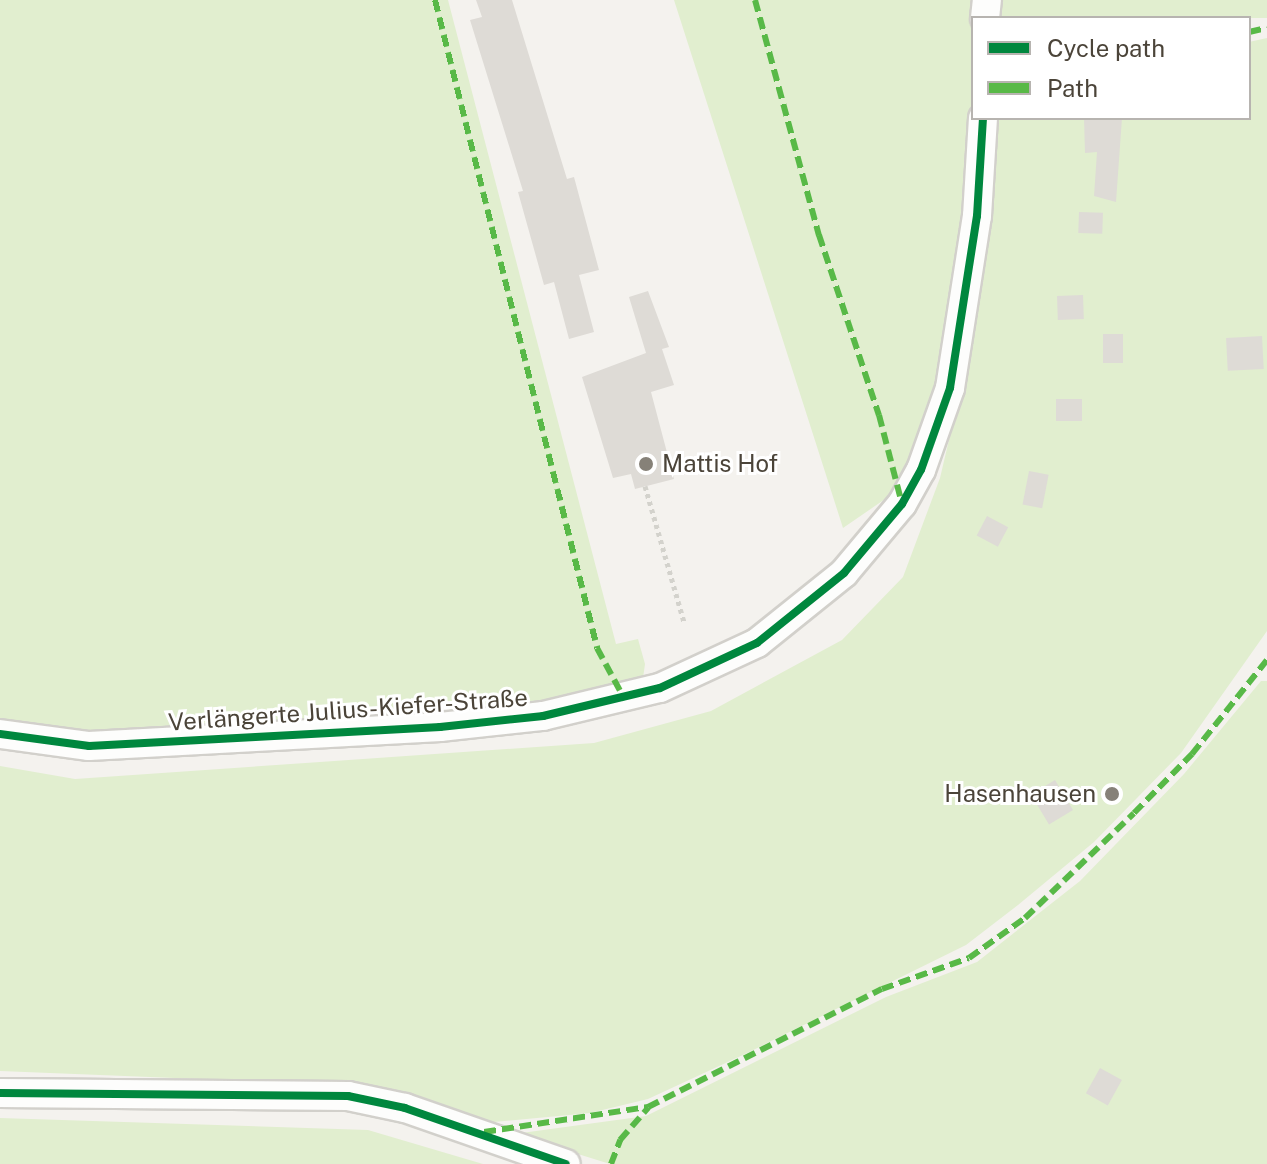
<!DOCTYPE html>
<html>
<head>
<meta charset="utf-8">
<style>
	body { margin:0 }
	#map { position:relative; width:1267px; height:1164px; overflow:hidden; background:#f4f2ee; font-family:"Public Sans",sans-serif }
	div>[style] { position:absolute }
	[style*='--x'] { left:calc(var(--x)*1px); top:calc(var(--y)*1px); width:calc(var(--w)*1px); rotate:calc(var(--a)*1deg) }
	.green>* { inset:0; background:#e1eecf; transform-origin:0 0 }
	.building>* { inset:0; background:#dedbd6; transform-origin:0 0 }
	.path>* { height:5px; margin-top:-2.5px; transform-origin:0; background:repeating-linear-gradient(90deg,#d3d2cc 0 4px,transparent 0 8px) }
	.roads { filter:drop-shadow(2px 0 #d2d0cb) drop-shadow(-2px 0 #d2d0cb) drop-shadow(0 2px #d2d0cb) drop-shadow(0 -2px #d2d0cb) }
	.minor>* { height:28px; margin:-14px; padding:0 14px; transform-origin:14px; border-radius:14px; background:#fdfdfc }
	.quiet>* { height:6px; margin-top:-3px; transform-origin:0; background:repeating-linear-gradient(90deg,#58b947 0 12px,transparent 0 18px) }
	.cycleway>* { height:8px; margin:-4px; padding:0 4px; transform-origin:4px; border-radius:4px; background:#00873e }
	.dots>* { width:22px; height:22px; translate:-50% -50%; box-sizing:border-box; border:4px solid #fff; border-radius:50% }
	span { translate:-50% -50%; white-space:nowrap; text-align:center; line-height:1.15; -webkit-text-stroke:6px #fff; paint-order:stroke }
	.poi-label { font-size:24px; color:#4b4439 }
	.left { translate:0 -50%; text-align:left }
	.right { translate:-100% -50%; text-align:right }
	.street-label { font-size:24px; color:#4b4439 }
	.legend { position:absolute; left:971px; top:16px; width:280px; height:104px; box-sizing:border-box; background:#fff; border:2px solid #b7b4b0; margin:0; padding:10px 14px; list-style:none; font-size:24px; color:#4b4439 }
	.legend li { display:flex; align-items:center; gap:16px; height:40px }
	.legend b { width:40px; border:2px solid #b7b4b0 }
</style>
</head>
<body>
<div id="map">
	<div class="green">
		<div style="clip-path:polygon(0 0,448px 0,616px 644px,638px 639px,645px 664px,643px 678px,587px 698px,266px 722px,64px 733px,0 721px)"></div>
		<div style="clip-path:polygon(674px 0,978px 0,973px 18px,974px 118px,951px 331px,928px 431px,891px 495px,843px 528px)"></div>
		<div style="left:998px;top:0;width:269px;height:18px"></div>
		<div style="clip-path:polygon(1267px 38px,1267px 631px,1181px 753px,1094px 842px,1018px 905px,966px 945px,745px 1054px,648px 1099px,590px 1113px,483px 1123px,351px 1085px,0 1071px,0 766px,75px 779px,594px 743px,711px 711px,842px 640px,903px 577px,940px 478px,960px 393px,994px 118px,1249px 118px,1249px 42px)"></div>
		<div style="clip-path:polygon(1261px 681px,1267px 681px,1267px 1164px,610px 1164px,514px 1134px,646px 1116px,886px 997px,977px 962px,1080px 881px,1184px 774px)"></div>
		<div style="clip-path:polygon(0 1118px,368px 1130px,483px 1164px,0 1164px)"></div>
	</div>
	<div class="building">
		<div style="clip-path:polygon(476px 0,512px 0,567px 179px,574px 177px,599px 270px,579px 275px,594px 332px,569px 339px,554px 282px,544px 285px,518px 192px,523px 191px,470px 20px,482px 17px)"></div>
		<div style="clip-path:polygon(1084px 118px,1122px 118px,1116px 202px,1094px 196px,1097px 152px,1085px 153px)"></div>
		<div style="left:1079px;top:212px;width:24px;height:21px;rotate:2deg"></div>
		<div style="clip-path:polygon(648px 291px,669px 347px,662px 349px,674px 385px,651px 392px,674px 479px,635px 489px,631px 474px,613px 478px,582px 377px,646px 353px,629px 297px)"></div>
		<div style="left:1083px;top:295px;width:24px;height:26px;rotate:88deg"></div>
		<div style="left:1103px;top:334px;width:20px;height:29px"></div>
		<div style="left:1262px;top:336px;width:33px;height:36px;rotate:87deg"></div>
		<div style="left:1082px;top:399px;width:22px;height:26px;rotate:90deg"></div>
		<div style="left:1029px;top:471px;width:20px;height:34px;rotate:11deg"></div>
		<div style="left:987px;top:516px;width:24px;height:22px;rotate:28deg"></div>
		<div style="left:1055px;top:780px;width:35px;height:28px;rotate:59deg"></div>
		<div style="left:1100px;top:1068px;width:25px;height:29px;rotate:29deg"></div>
	</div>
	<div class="path">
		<div style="--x:645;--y:486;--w:141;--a:74"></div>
	</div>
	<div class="roads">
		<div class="minor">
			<div style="--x:985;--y:18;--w:18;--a:-84"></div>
			<div style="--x:0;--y:734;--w:90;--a:7.7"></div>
			<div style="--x:89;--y:746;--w:352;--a:-3.1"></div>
			<div style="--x:440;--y:727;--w:104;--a:-6.1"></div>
			<div style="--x:543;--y:716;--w:120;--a:-13.5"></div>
			<div style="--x:660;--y:688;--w:107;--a:-24.9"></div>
			<div style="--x:757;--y:643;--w:112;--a:-38.8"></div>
			<div style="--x:844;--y:573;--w:90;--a:-50"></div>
			<div style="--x:902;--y:504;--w:39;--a:-61"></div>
			<div style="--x:921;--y:470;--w:87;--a:-70.5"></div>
			<div style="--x:950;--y:388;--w:174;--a:-81.1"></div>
			<div style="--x:977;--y:216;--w:98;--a:-86.5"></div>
			<div style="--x:0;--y:1093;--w:348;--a:0.5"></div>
			<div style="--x:348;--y:1096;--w:58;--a:11.9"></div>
			<div style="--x:405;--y:1108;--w:170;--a:19.2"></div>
		</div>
	</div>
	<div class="quiet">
		<div style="--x:435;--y:0;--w:668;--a:75.96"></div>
		<div style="--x:597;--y:648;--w:59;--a:61.7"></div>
		<div style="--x:755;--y:0;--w:244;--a:74.8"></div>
		<div style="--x:819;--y:235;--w:190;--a:71.6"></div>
		<div style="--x:879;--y:415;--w:92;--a:75.5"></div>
		<div style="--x:1249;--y:32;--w:18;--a:-13"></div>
		<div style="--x:484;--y:1132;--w:166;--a:-8.7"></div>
		<div style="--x:648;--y:1107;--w:262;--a:-26.8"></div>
		<div style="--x:882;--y:989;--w:92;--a:-19.6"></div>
		<div style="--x:969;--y:958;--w:69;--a:-35.5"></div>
		<div style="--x:1025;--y:918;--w:151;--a:-43.9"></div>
		<div style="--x:1134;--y:813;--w:83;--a:-45.5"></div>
		<div style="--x:1192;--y:754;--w:120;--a:-51.4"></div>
		<div style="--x:611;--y:1164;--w:26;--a:-69"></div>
		<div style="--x:620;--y:1140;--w:43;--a:-48.8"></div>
	</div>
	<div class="cycleway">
		<div style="--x:0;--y:734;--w:90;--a:7.7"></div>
		<div style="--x:89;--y:746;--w:352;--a:-3.1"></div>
		<div style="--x:440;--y:727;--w:104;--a:-6.1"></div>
		<div style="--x:543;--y:716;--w:120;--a:-13.5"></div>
		<div style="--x:660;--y:688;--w:107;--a:-24.9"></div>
		<div style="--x:757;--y:643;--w:112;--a:-38.8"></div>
		<div style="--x:844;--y:573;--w:90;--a:-50"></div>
		<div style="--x:902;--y:504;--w:39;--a:-61"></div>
		<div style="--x:921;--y:470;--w:87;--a:-70.5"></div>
		<div style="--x:950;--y:388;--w:174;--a:-81.1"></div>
		<div style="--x:977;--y:216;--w:98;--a:-86.5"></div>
		<div style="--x:0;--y:1093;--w:348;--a:0.5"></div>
		<div style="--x:348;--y:1096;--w:58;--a:11.9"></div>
		<div style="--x:405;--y:1108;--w:170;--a:19.2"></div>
	</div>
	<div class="dots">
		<div style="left:646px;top:464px;background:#868178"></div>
		<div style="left:1112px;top:794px;background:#868178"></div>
	</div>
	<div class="poi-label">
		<span class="left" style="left:662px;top:464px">Mattis Hof</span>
		<span class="right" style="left:1096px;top:794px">Hasenhausen</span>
	</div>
	<div class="street-label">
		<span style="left:348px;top:710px;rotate:-4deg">Verlängerte Julius-Kiefer-Straße</span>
	</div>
	<ul class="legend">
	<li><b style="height:10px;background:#00873e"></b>Cycle path</li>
	<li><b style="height:10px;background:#58b947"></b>Path</li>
	</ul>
</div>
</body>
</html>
